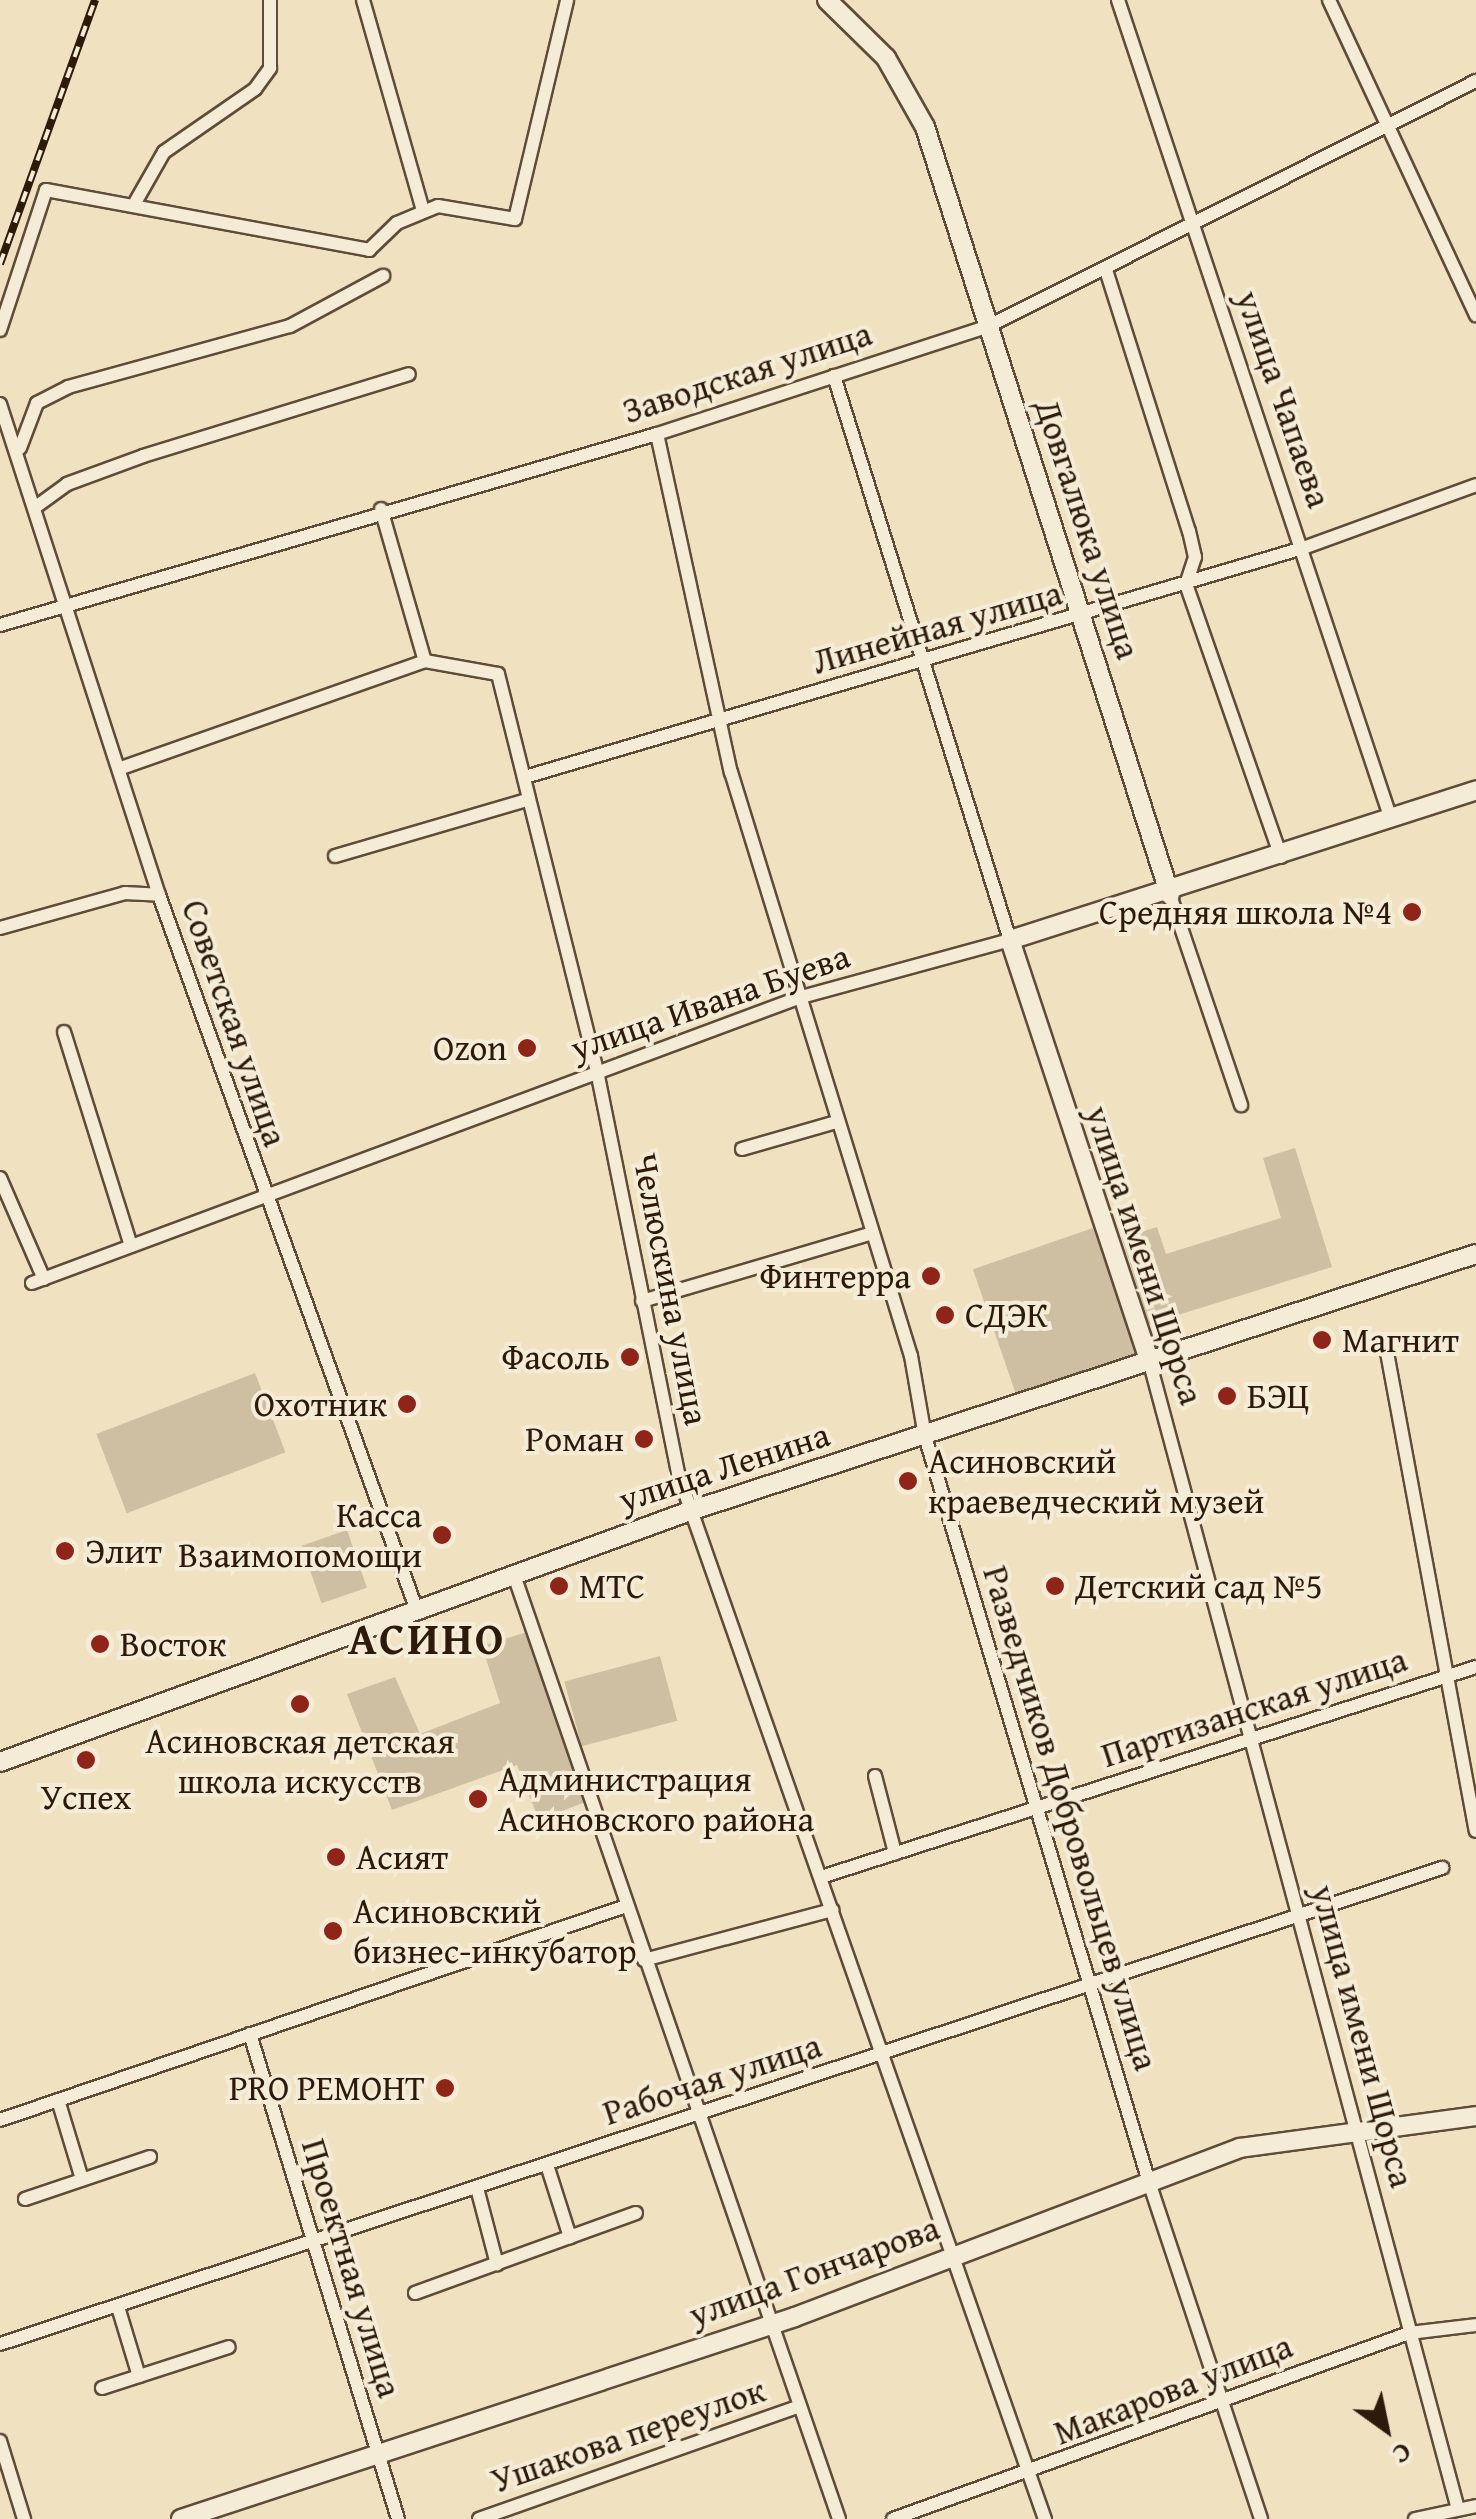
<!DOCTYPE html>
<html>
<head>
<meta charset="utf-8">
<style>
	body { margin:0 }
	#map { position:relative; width:1476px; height:2519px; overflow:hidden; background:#f0e1c1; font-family:"Gentium Book Plus",serif }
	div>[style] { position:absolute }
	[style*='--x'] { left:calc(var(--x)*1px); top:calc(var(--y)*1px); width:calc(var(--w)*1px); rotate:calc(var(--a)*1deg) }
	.green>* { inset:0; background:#cfbfa2; transform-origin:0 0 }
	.roads { filter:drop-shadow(2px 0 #5e4c38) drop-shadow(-2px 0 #5e4c38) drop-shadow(0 2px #5e4c38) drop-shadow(0 -2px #5e4c38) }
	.street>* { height:12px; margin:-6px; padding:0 6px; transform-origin:6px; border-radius:6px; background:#f5ecd7 }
	.secondary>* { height:18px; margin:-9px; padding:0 9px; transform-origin:9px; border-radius:9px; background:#f5ecd7 }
	.rail>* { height:8px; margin-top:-4px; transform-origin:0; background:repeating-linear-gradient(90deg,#f5ecd7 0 11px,#2d1a0b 0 22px); box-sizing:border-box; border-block:2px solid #2d1a0b }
	.dots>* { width:28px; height:28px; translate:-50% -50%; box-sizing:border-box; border:5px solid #f5ecd7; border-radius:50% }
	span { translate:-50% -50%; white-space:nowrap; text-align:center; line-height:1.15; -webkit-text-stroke:8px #f5ecd7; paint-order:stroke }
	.street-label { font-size:35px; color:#2d1a0b }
	.poi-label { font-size:35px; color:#2d1a0b }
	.right { translate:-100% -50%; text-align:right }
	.left { translate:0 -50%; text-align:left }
	.district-label { font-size:45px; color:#2d1a0b; font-weight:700; letter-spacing:2.5px }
	.north { position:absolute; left:1336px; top:2379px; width:100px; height:100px; -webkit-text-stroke:8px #f5ecd7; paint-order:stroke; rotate:147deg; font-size:28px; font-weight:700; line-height:40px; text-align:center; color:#2d1a0b }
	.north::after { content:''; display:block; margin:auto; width:35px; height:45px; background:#2d1a0b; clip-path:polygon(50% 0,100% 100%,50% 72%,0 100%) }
</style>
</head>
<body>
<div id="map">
	<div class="green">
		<div style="clip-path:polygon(1295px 1148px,1332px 1267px,1149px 1324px,1122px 1238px,1157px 1227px,1166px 1254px,1281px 1218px,1263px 1158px)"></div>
		<div style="left:1093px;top:1228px;width:133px;height:127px;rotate:71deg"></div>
		<div style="left:255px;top:1373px;width:85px;height:170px;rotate:69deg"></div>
		<div style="left:347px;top:1530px;width:61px;height:48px;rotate:71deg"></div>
		<div style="clip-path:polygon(530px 1631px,588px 1801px,539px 1820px,517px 1765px,392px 1810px,347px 1694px,395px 1677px,420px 1734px,500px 1703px,482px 1646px)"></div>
		<div style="left:660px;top:1656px;width:67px;height:99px;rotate:75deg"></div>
	</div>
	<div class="roads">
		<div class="street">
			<div style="--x:363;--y:0;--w:218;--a:74.1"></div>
			<div style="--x:1118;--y:0;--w:863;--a:71.57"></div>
			<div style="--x:1329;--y:0;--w:348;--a:65"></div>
			<div style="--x:136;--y:201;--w:56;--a:-60.3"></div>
			<div style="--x:164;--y:152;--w:111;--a:-34.7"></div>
			<div style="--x:255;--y:89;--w:26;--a:-54"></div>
			<div style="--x:270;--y:68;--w:68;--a:-90"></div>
			<div style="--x:1106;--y:270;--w:274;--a:72.4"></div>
			<div style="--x:1189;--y:531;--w:27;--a:77"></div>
			<div style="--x:1195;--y:557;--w:28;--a:108"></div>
			<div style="--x:1186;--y:584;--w:289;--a:70.8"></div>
			<div style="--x:0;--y:330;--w:147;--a:-71.8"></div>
			<div style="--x:46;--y:190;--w:329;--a:10.5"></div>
			<div style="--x:369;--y:250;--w:39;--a:-44"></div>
			<div style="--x:397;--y:223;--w:44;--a:-22.5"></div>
			<div style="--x:438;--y:206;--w:78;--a:9.6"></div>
			<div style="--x:515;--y:219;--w:225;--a:-76.6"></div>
			<div style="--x:0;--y:404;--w:516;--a:72.06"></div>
			<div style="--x:159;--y:895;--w:761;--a:70.18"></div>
			<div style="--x:657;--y:434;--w:346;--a:77.7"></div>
			<div style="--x:731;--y:772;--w:611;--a:72.87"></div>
			<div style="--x:911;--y:1356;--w:81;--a:80.1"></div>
			<div style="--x:925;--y:1436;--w:776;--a:73.29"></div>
			<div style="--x:1148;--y:2179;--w:358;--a:71.6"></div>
			<div style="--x:20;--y:448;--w:48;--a:-69.3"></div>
			<div style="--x:37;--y:403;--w:35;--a:-27"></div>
			<div style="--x:68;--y:387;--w:230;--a:-15.4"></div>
			<div style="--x:290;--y:326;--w:106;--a:-28.3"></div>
			<div style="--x:37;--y:506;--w:37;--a:-36"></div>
			<div style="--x:67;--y:484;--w:81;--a:-20.2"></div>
			<div style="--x:143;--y:456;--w:278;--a:-17.1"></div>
			<div style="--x:381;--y:509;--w:158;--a:73.9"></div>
			<div style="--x:425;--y:661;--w:74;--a:10.1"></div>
			<div style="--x:498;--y:674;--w:414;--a:76"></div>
			<div style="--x:598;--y:1076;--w:405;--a:78.6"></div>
			<div style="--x:678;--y:1473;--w:1109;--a:70.67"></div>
			<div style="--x:0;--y:625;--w:684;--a:-16.21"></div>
			<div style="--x:657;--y:434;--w:349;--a:-18"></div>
			<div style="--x:989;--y:326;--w:545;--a:-26.71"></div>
			<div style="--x:124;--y:767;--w:319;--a:-19.4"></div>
			<div style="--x:525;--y:777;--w:811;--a:-16.4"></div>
			<div style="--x:1303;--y:548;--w:184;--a:-20"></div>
			<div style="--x:335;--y:856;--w:200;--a:-16.3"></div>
			<div style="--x:1170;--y:895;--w:222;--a:71.3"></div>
			<div style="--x:0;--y:928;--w:130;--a:-15.6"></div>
			<div style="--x:125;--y:893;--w:34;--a:3"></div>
			<div style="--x:64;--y:1032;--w:224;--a:72.6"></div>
			<div style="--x:742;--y:1149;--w:98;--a:-16"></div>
			<div style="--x:0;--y:1178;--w:110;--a:66.5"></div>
			<div style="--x:32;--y:1283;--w:817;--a:-20.41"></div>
			<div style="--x:798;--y:998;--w:220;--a:-15.3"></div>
			<div style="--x:1010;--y:940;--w:591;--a:-107.33"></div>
			<div style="--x:642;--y:1301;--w:238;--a:-16.4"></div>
			<div style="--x:1386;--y:1347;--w:492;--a:79.5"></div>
			<div style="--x:1149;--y:1360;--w:1190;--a:74.95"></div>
			<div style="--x:514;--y:1575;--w:998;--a:71"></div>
			<div style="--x:875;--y:1776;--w:80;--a:75.4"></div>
			<div style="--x:821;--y:1877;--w:688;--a:-17.78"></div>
			<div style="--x:644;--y:1960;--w:195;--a:-14.9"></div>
			<div style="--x:250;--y:2034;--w:507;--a:73.03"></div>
			<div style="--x:58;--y:2100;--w:83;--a:73.1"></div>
			<div style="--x:0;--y:2120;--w:662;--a:-18.87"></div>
			<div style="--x:547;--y:2165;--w:76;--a:72.3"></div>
			<div style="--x:477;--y:2188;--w:79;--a:75.3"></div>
			<div style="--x:25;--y:2199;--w:132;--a:-18.6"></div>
			<div style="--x:415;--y:2293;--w:235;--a:-19.9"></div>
			<div style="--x:118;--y:2307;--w:72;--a:73.1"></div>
			<div style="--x:0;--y:2344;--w:1519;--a:-18.27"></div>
			<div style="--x:102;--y:2388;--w:133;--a:-17.9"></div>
			<div style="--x:0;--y:2441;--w:82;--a:72.9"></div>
			<div style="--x:479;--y:2519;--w:337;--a:-19.4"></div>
			<div style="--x:893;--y:2519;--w:548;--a:-19.82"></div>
			<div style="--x:1409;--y:2333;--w:67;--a:-6.8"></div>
			<div style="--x:1415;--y:2519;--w:62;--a:-12"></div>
		</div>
		<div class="secondary">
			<div style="--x:827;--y:0;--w:83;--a:44.5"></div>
			<div style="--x:886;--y:58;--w:79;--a:60.5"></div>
			<div style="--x:925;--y:127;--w:806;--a:72.31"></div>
			<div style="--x:1149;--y:1360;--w:442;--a:-108.3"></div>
			<div style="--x:1010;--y:940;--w:490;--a:-17.8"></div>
			<div style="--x:0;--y:1762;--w:734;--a:-19.99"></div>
			<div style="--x:690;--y:1511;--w:827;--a:-18.11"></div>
			<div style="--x:181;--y:2519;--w:646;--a:-18.21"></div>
			<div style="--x:795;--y:2317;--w:476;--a:-20.8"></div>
			<div style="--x:1240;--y:2148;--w:238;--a:-7.7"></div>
		</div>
	</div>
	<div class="rail">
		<div style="--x:0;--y:264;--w:281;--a:-70.2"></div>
	</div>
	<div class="dots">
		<div style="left:1412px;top:912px;background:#8f2418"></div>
		<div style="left:527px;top:1048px;background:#8f2418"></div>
		<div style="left:931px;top:1276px;background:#8f2418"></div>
		<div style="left:945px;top:1315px;background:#8f2418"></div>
		<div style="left:1322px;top:1340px;background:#8f2418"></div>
		<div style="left:630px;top:1357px;background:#8f2418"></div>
		<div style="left:1227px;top:1396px;background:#8f2418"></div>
		<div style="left:407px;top:1404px;background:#8f2418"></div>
		<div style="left:644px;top:1439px;background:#8f2418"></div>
		<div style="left:908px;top:1481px;background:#8f2418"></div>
		<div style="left:442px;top:1535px;background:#8f2418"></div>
		<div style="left:65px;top:1551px;background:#8f2418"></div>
		<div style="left:559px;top:1586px;background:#8f2418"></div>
		<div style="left:1055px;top:1586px;background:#8f2418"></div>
		<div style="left:100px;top:1644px;background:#8f2418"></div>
		<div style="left:300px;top:1704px;background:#8f2418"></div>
		<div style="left:86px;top:1760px;background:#8f2418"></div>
		<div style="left:478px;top:1799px;background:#8f2418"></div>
		<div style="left:336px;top:1857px;background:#8f2418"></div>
		<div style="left:333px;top:1931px;background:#8f2418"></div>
		<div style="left:445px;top:2088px;background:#8f2418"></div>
	</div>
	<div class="street-label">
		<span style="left:747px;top:372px;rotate:-18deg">Заводская улица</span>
		<span style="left:1284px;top:399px;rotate:71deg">улица Чапаева</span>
		<span style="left:1088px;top:529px;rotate:72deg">Довгалюка улица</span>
		<span style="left:937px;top:627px;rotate:-16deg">Линейная улица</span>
		<span style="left:710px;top:1002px;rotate:-19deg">улица Ивана Буева</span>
		<span style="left:235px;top:1023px;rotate:71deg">Советская улица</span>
		<span style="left:1145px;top:1255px;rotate:72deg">улица имени Щорса</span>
		<span style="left:671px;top:1289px;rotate:79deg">Челюскина улица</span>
		<span style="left:724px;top:1467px;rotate:-18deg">улица Ленина</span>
		<span style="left:1254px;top:1707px;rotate:-18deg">Партизанская улица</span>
		<span style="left:1071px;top:1818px;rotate:73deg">Разведчиков Добровольцев улица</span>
		<span style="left:1363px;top:2036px;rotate:75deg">улица имени Щорса</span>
		<span style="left:712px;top:2079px;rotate:-18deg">Рабочая улица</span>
		<span style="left:352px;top:2268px;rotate:73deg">Проектная улица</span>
		<span style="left:814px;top:2271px;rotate:-20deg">улица Гончарова</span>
		<span style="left:1173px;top:2389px;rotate:-21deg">Макарова улица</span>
		<span style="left:628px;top:2435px;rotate:-19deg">Ушакова переулок</span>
	</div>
	<div class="poi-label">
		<span class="right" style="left:1392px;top:912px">Средняя школа №4</span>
		<span class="right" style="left:507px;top:1048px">Ozon</span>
		<span class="right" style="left:911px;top:1276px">Финтерра</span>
		<span class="left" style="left:965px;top:1315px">СДЭК</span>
		<span class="left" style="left:1342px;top:1340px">Магнит</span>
		<span class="right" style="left:610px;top:1357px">Фасоль</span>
		<span class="left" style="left:1247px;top:1396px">БЭЦ</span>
		<span class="right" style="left:387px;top:1404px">Охотник</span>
		<span class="right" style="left:624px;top:1439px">Роман</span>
		<span class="left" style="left:928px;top:1481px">Асиновский<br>краеведческий музей</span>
		<span class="right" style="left:422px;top:1535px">Касса<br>Взаимопомощи</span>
		<span class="left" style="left:85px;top:1551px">Элит</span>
		<span class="left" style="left:579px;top:1586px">МТС</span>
		<span class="left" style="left:1075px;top:1586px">Детский сад №5</span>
		<span class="left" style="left:120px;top:1644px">Восток</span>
		<span style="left:300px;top:1761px">Асиновская детская<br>школа искусств</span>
		<span class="left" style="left:498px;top:1799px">Администрация<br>Асиновского района</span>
		<span style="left:86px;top:1797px">Успех</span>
		<span class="left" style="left:356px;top:1857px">Асият</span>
		<span class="left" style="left:353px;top:1931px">Асиновский<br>бизнес-инкубатор</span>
		<span class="right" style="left:425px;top:2088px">PRO РЕМОНТ</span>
	</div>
	<div class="district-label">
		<span style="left:427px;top:1638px">АСИНО</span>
	</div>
	<div class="north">С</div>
</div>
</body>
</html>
